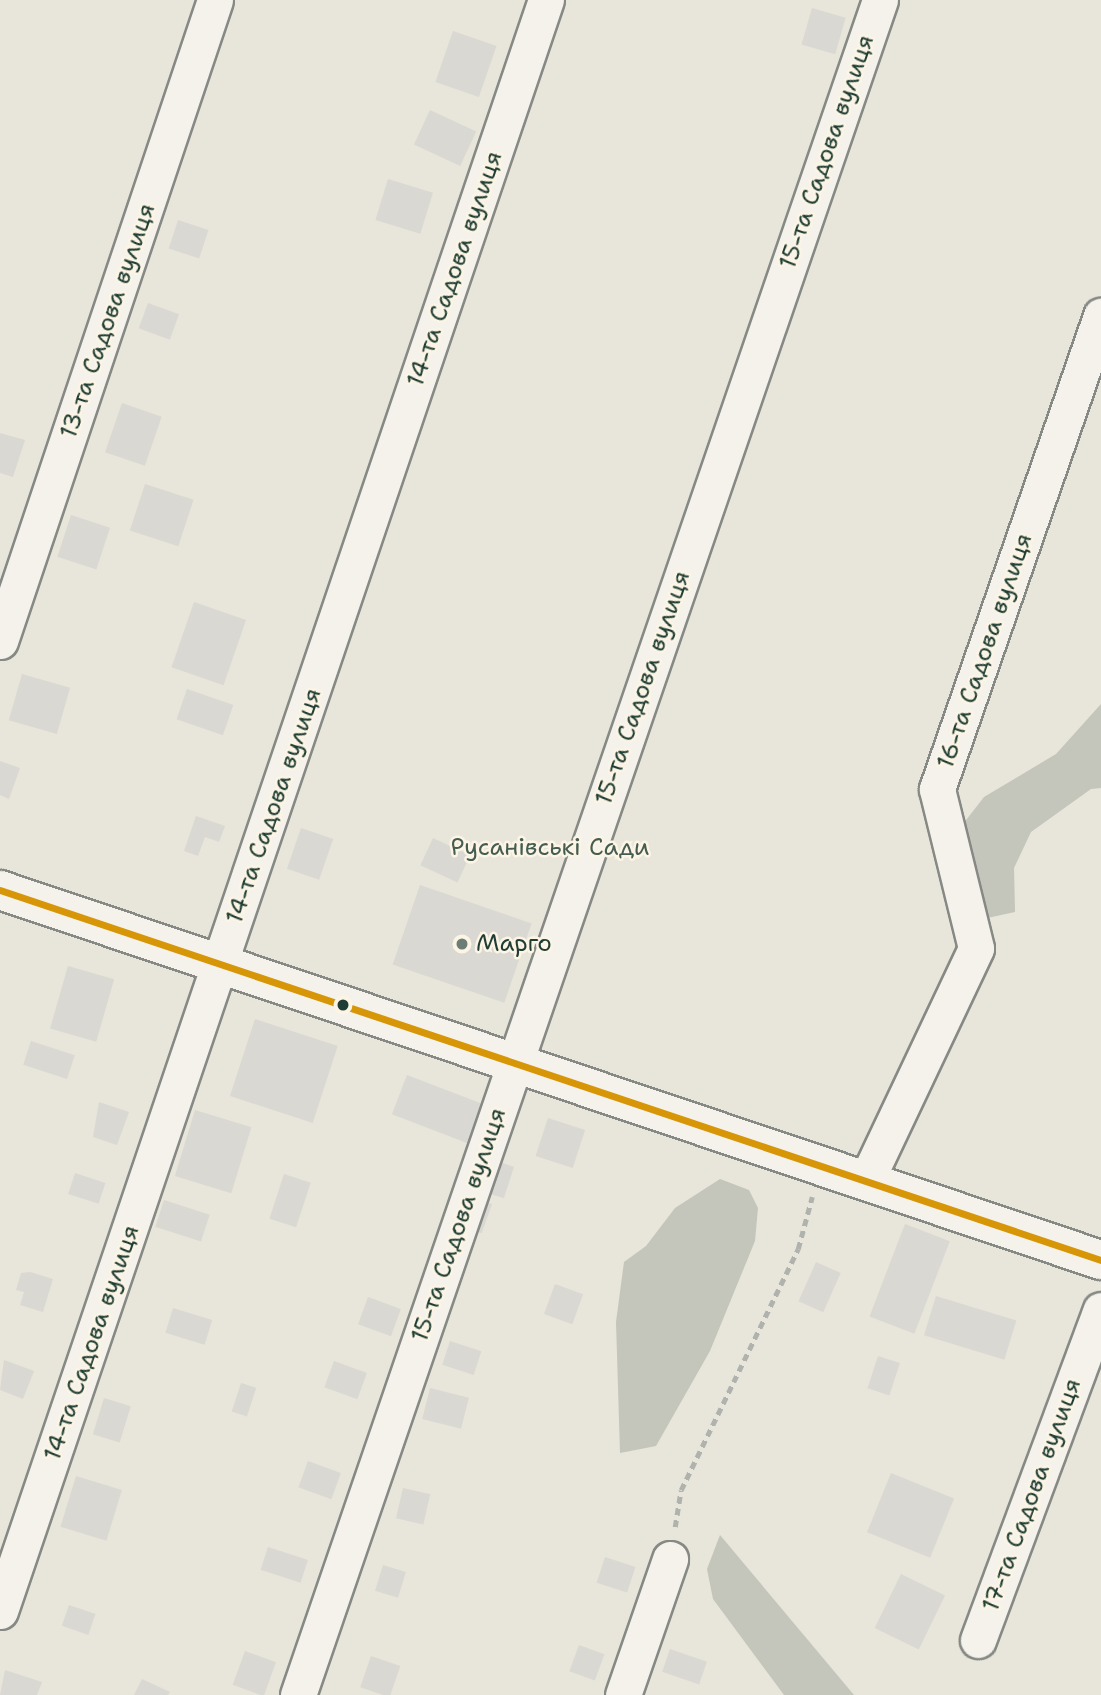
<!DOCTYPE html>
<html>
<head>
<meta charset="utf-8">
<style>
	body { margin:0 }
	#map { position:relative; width:1101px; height:1695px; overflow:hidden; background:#f7f3ea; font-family:"Shantell Sans",sans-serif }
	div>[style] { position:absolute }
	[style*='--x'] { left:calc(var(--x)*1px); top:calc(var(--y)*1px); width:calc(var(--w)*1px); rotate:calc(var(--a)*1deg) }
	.green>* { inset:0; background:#e8e5da; transform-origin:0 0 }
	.water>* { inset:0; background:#c4c6bb }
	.building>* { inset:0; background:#dad8d2; transform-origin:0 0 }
	.path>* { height:4.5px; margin-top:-2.25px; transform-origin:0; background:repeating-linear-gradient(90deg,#b0b2ad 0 7px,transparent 0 12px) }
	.roads { filter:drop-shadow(2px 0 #868984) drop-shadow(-2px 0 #868984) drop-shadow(0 2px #868984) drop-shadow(0 -2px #868984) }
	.street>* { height:35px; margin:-17.5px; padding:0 17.5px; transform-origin:17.5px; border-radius:17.5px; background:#f5f2ec }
	.secondary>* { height:38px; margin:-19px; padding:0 19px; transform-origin:19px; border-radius:19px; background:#f5f2ec }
	.bus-1>* { height:7px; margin:-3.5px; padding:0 3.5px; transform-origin:3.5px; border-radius:3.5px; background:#d79608 }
	.dots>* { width:19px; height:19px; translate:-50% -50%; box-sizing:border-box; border:4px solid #fcf5e5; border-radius:50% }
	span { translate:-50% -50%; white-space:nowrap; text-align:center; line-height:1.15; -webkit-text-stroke:5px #fcf5e5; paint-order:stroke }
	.street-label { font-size:24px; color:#1f3d34 }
	.park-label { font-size:24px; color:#455c52 }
	.poi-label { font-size:24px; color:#1f3d34 }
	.left { translate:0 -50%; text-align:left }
</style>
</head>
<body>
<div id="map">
	<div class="green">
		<div style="left:0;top:0;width:1101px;height:1695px"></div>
	</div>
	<div class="water">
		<div style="clip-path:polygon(1101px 704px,1101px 788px,1091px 789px,1031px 832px,1014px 868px,1015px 912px,978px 920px,963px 824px,984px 797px,1056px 754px)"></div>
		<div style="clip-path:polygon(720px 1179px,749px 1190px,758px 1208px,755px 1241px,710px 1351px,656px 1446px,620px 1453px,616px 1322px,624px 1262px,646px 1246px,675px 1208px)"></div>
		<div style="clip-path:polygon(720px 1535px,854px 1695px,784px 1695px,713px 1599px,707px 1569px)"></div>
	</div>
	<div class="building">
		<div style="left:812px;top:8px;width:35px;height:38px;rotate:16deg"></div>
		<div style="left:453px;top:31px;width:46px;height:54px;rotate:19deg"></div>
		<div style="left:430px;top:110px;width:51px;height:38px;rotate:25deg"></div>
		<div style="left:388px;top:179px;width:47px;height:43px;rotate:17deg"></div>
		<div style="left:178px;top:220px;width:32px;height:30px;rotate:18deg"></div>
		<div style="left:148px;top:303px;width:33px;height:27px;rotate:20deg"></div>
		<div style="left:122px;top:403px;width:42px;height:52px;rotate:19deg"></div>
		<div style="clip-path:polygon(0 433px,25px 440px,13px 477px,0 473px)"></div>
		<div style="left:145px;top:484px;width:51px;height:49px;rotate:18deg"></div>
		<div style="left:71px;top:515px;width:41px;height:44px;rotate:18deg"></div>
		<div style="left:194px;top:602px;width:55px;height:69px;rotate:19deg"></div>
		<div style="left:22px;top:674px;width:50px;height:48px;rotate:16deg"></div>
		<div style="left:187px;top:689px;width:49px;height:32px;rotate:19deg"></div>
		<div style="clip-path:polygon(0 761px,20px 768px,9px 799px,0 795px)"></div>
		<div style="clip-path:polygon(196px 816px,225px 826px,219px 842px,205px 837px,198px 856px,184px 851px)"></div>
		<div style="left:301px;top:828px;width:34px;height:43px;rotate:19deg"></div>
		<div style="left:433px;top:838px;width:41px;height:30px;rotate:25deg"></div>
		<div style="left:420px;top:885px;width:118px;height:84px;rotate:19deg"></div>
		<div style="left:68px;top:966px;width:48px;height:65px;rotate:16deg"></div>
		<div style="left:255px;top:1019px;width:87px;height:81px;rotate:18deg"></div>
		<div style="left:31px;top:1041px;width:46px;height:25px;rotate:18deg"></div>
		<div style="left:407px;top:1075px;width:88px;height:42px;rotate:21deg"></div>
		<div style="clip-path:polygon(99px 1102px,129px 1112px,117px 1145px,93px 1137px)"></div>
		<div style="left:195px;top:1110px;width:59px;height:69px;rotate:17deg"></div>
		<div style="left:548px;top:1118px;width:39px;height:40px;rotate:18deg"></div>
		<div style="left:496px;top:1161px;width:19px;height:33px;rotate:18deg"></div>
		<div style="left:75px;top:1173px;width:32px;height:22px;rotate:18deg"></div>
		<div style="left:284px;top:1174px;width:28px;height:47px;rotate:18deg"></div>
		<div style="left:478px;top:1199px;width:15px;height:31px;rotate:20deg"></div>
		<div style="left:164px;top:1200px;width:48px;height:28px;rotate:18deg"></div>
		<div style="left:905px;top:1224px;width:48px;height:99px;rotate:21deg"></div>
		<div style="left:816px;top:1262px;width:27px;height:43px;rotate:24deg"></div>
		<div style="clip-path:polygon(30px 1272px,53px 1279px,43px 1312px,20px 1305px,24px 1292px,16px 1290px,21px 1273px)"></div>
		<div style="left:555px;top:1284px;width:30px;height:32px;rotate:20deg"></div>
		<div style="left:936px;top:1296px;width:84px;height:41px;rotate:17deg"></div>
		<div style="left:368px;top:1297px;width:35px;height:29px;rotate:20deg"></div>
		<div style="left:173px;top:1308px;width:41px;height:26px;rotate:17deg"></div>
		<div style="left:450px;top:1341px;width:33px;height:25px;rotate:18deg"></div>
		<div style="left:878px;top:1356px;width:23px;height:34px;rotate:18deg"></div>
		<div style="clip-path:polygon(4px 1360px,34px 1371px,23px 1399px,0 1390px)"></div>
		<div style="left:334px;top:1361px;width:35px;height:28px;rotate:20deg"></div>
		<div style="left:241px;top:1383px;width:16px;height:30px;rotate:18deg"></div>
		<div style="left:430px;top:1388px;width:40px;height:32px;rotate:14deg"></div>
		<div style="left:104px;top:1398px;width:28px;height:38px;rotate:17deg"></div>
		<div style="left:308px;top:1461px;width:35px;height:28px;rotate:20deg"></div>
		<div style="left:891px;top:1473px;width:68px;height:64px;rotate:22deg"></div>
		<div style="left:76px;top:1476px;width:48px;height:53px;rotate:17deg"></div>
		<div style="left:403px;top:1488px;width:28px;height:31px;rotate:13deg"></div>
		<div style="left:268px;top:1547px;width:42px;height:24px;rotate:18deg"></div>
		<div style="left:605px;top:1557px;width:32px;height:27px;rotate:18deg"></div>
		<div style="left:383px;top:1565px;width:24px;height:27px;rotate:17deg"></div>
		<div style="left:901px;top:1574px;width:49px;height:60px;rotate:26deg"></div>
		<div style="left:69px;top:1605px;width:28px;height:22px;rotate:19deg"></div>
		<div style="left:579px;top:1645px;width:27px;height:28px;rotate:20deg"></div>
		<div style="left:670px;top:1649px;width:39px;height:24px;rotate:19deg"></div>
		<div style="left:245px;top:1651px;width:33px;height:36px;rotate:20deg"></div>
		<div style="left:371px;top:1656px;width:31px;height:33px;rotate:19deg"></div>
		<div style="clip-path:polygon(5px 1670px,42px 1682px,37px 1695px,0 1695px)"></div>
		<div style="clip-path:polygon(142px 1679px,170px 1692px,168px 1695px,134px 1695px)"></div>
	</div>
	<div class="path">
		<div style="--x:675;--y:1527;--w:37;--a:-81"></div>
		<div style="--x:681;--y:1490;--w:268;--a:-64.1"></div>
		<div style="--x:798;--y:1249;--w:54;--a:-74.9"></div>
	</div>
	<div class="roads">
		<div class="street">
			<div style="--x:0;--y:641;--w:676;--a:-71.46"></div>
			<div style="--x:867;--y:1179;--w:255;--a:-64.7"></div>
			<div style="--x:976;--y:948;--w:164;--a:-103.8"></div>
			<div style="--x:937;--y:789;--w:501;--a:-70.88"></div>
			<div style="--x:0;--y:1611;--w:1701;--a:-71.28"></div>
			<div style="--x:978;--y:1640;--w:352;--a:-69.6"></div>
			<div style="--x:298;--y:1695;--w:1792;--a:-71.05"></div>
			<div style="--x:623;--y:1695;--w:144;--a:-70.9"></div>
		</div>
		<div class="secondary">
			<div style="--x:0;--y:890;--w:1162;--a:18.58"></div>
		</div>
	</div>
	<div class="bus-1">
		<div style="--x:0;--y:890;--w:1162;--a:18.58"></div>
	</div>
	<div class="dots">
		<div style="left:462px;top:944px;background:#6b7d74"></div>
		<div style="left:343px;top:1005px;background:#1f3d34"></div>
	</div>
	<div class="street-label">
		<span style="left:827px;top:152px;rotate:-71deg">15-та Садова вулиця</span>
		<span style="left:455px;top:269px;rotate:-71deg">14-та Садова вулиця</span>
		<span style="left:108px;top:321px;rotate:-71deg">13-та Садова вулиця</span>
		<span style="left:985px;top:651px;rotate:-71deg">16-та Садова вулиця</span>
		<span style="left:643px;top:688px;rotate:-71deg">15-та Садова вулиця</span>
		<span style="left:274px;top:806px;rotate:-71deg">14-та Садова вулиця</span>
		<span style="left:459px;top:1225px;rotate:-71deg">15-та Садова вулиця</span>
		<span style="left:92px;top:1343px;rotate:-71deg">14-та Садова вулиця</span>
		<span style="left:1032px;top:1495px;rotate:-70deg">17-та Садова вулиця</span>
	</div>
	<div class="park-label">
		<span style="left:550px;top:848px">Русанівські Сади</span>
	</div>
	<div class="poi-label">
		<span class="left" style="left:476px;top:944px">Марго</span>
	</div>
</div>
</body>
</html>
